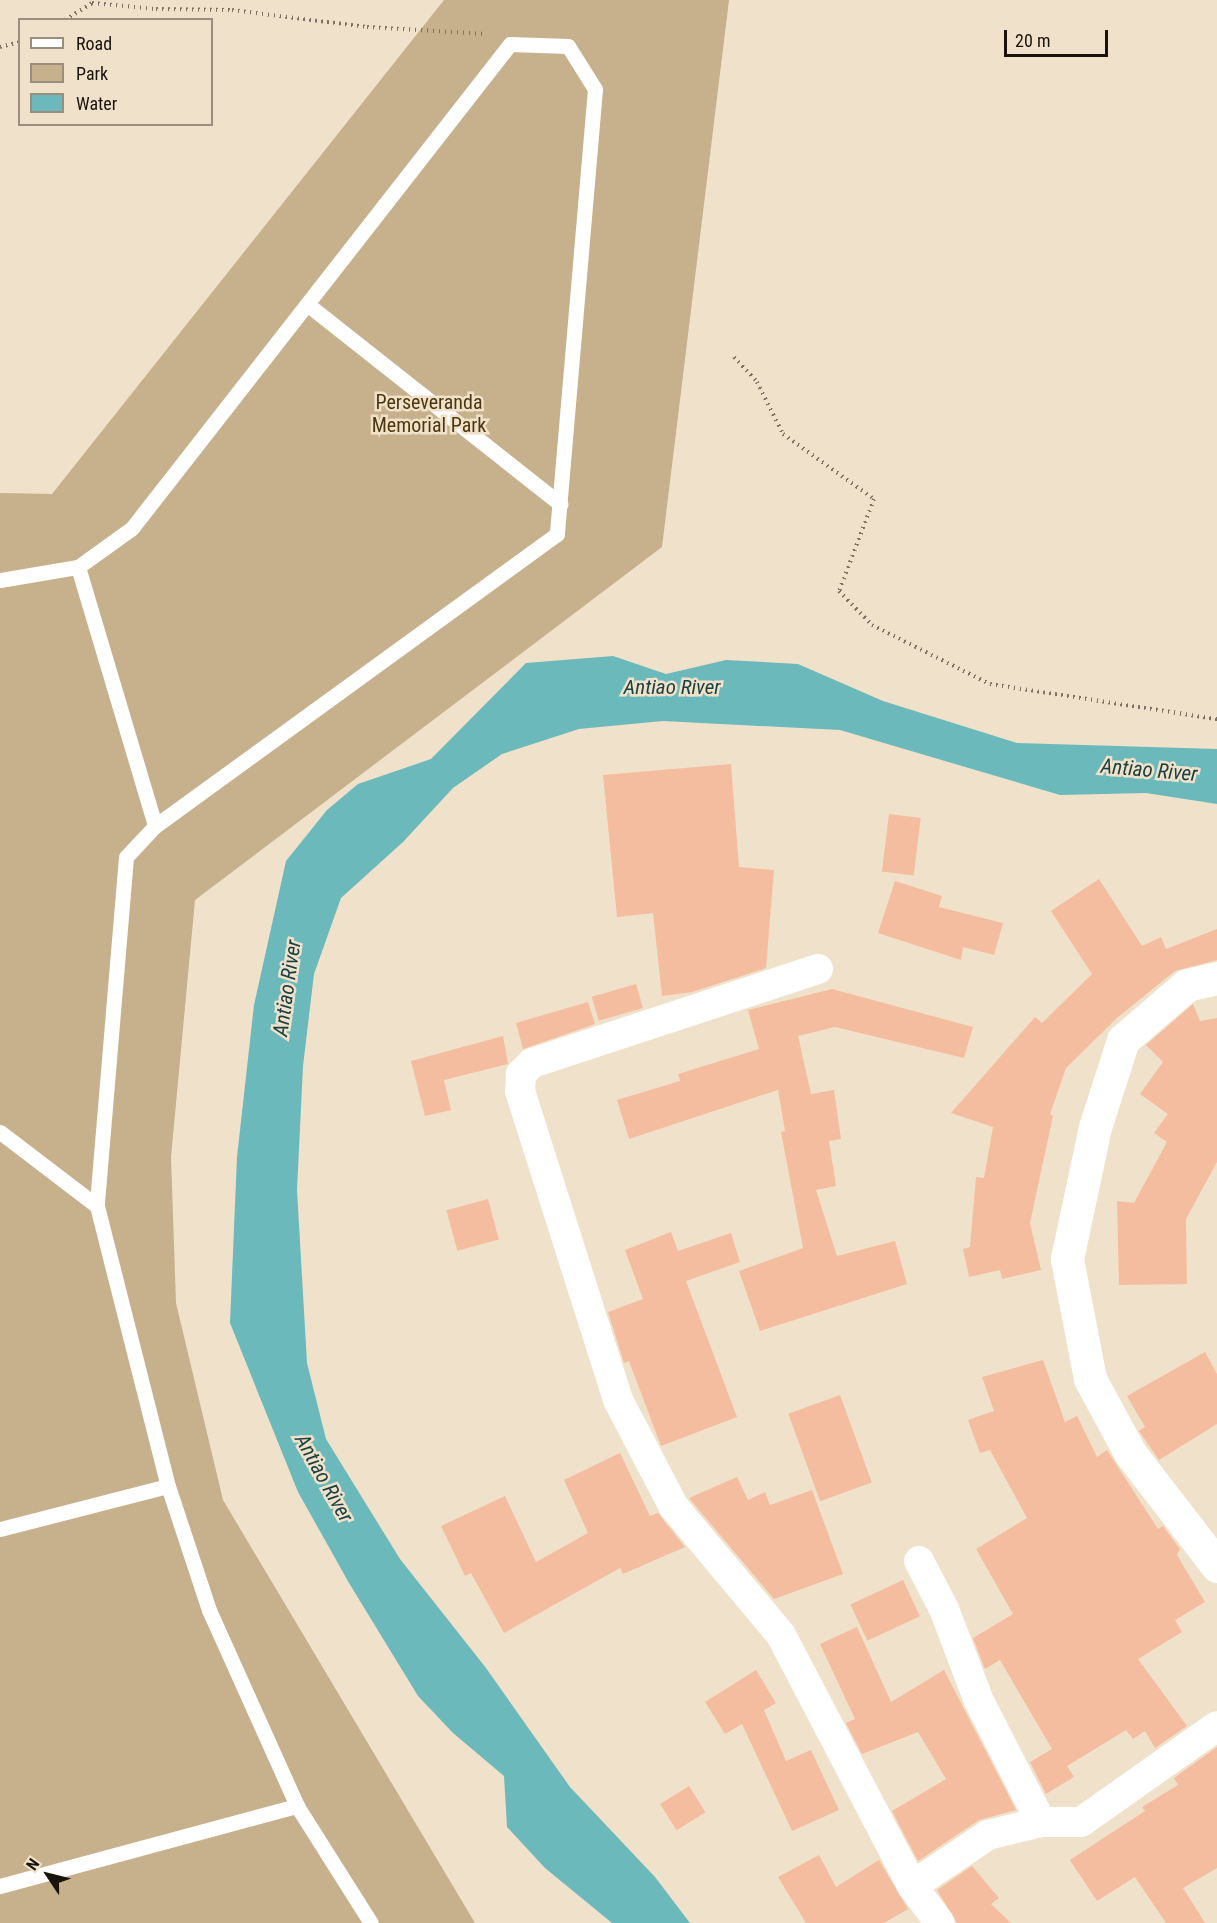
<!DOCTYPE html>
<html>
<head>
<meta charset="utf-8">
<style>
	body { margin:0 }
	#map { position:relative; width:1217px; height:1923px; overflow:hidden; background:#f0e1ca; font-family:"Roboto Condensed",sans-serif }
	div>[style] { position:absolute }
	[style*='--x'] { left:calc(var(--x)*1px); top:calc(var(--y)*1px); width:calc(var(--w)*1px); rotate:calc(var(--a)*1deg) }
	.green>* { inset:0; background:#c7b08c }
	.water>* { inset:0; background:#6cb9bc }
	.building>* { inset:0; background:#f5bda0; transform-origin:0 0 }
	.path>* { height:4px; margin-top:-2px; transform-origin:0; background:repeating-linear-gradient(90deg,#7c7364 0 1.5px,transparent 0 6px) }
	.lane>* { height:15px; margin:-7.5px; padding:0 7.5px; transform-origin:7.5px; border-radius:7.5px; background:#fff }
	.street>* { height:30px; margin:-15px; padding:0 15px; transform-origin:15px; border-radius:15px; background:#fff }
	.secondary>* { height:33px; margin:-16.5px; padding:0 16.5px; transform-origin:16.5px; border-radius:16.5px; background:#fff }
	span { translate:-50% -50%; white-space:nowrap; text-align:center; line-height:1.15; -webkit-text-stroke:5px #f0e1ca; paint-order:stroke }
	.park-label { font-size:20px; color:#4e370e }
	.water-label { font-size:21px; color:#193f40; font-style:italic }
	.legend { position:absolute; left:18px; top:18px; width:195px; height:108px; box-sizing:border-box; background:#f0e1ca; border:2px solid #9a8f7e; margin:0; padding:8px 10px; list-style:none; font-size:18px; color:#18130b }
	.legend li { display:flex; align-items:center; gap:12px; height:30px }
	.legend b { width:30px; border:2px solid #9a8f7e }
	.north { position:absolute; left:18px; top:1845px; width:60px; height:60px; -webkit-text-stroke:4px #f0e1ca; paint-order:stroke; rotate:305deg; font-size:16px; font-weight:700; line-height:24px; text-align:center; color:#18130b }
	.north::after { content:''; display:block; margin:auto; width:21px; height:27px; background:#18130b; clip-path:polygon(50% 0,100% 100%,50% 72%,0 100%) }
	.scale { position:absolute; left:1004px; top:30px; width:104px; height:27px; box-sizing:border-box; border:3px solid #18130b; border-top:0; padding-left:8px; font-size:18px; line-height:21px; white-space:nowrap; color:#18130b; -webkit-text-stroke:4px #f0e1ca; paint-order:stroke }
</style>
</head>
<body>
<div id="map">
	<div class="green">
		<div style="clip-path:polygon(444px 0,729px 0,662px 547px,195px 900px,171px 1157px,176px 1303px,223px 1500px,475px 1923px,0 1923px,0 493px,52px 494px)"></div>
	</div>
	<div class="water">
		<div style="clip-path:polygon(613px 656px,666px 674px,726px 660px,798px 664px,883px 701px,1017px 743px,1217px 749px,1217px 804px,1146px 793px,1060px 795px,840px 730px,663px 721px,579px 729px,502px 754px,453px 788px,403px 842px,341px 898px,314px 974px,303px 1066px,297px 1190px,307px 1363px,326px 1439px,400px 1559px,486px 1668px,570px 1787px,655px 1877px,690px 1923px,612px 1923px,545px 1868px,507px 1827px,504px 1776px,453px 1733px,418px 1696px,349px 1583px,298px 1492px,230px 1323px,237px 1157px,254px 1005px,286px 861px,327px 810px,358px 784px,431px 759px,526px 663px)"></div>
	</div>
	<div class="building">
		<div style="clip-path:polygon(731px 764px,739px 867px,774px 870px,766px 968px,692px 992px,662px 996px,653px 913px,617px 917px,603px 775px)"></div>
		<div style="left:889px;top:814px;width:32px;height:58px;rotate:7deg"></div>
		<div style="clip-path:polygon(1099px 879px,1142px 946px,1161px 937px,1166px 949px,1217px 929px,1217px 960px,1175px 971px,1117px 1018px,1066px 1068px,1050px 1114px,1053px 1116px,1030px 1223px,1041px 1270px,1002px 1279px,1000px 1270px,969px 1277px,963px 1249px,970px 1247px,976px 1177px,984px 1178px,993px 1127px,951px 1113px,1035px 1017px,1042px 1023px,1092px 974px,1051px 911px)"></div>
		<div style="clip-path:polygon(895px 881px,942px 896px,939px 907px,1003px 923px,994px 955px,963px 947px,961px 960px,878px 933px)"></div>
		<div style="left:636px;top:984px;width:25px;height:46px;rotate:74deg"></div>
		<div style="clip-path:polygon(832px 989px,973px 1027px,964px 1058px,835px 1027px,798px 1036px,811px 1094px,834px 1090px,841px 1139px,829px 1141px,836px 1186px,816px 1190px,837px 1256px,895px 1241px,907px 1284px,760px 1331px,739px 1271px,803px 1248px,781px 1132px,785px 1131px,778px 1090px,629px 1139px,617px 1100px,680px 1081px,678px 1074px,759px 1049px,748px 1010px)"></div>
		<div style="clip-path:polygon(588px 1002px,595px 1024px,523px 1049px,516px 1023px)"></div>
		<div style="clip-path:polygon(1193px 1004px,1200px 1021px,1217px 1018px,1217px 1162px,1186px 1219px,1187px 1284px,1119px 1285px,1117px 1201px,1134px 1203px,1167px 1142px,1154px 1133px,1168px 1114px,1140px 1094px,1163px 1062px,1146px 1045px)"></div>
		<div style="clip-path:polygon(503px 1036px,508px 1064px,444px 1080px,451px 1110px,425px 1116px,411px 1061px)"></div>
		<div style="left:488px;top:1199px;width:42px;height:43px;rotate:75deg"></div>
		<div style="clip-path:polygon(671px 1232px,678px 1251px,731px 1233px,740px 1262px,686px 1281px,737px 1417px,661px 1446px,629px 1361px,624px 1363px,608px 1312px,643px 1299px,625px 1250px)"></div>
		<div style="clip-path:polygon(1205px 1352px,1217px 1374px,1217px 1424px,1159px 1460px,1139px 1431px,1145px 1427px,1127px 1396px)"></div>
		<div style="clip-path:polygon(1043px 1360px,1065px 1422px,1077px 1416px,1097px 1457px,1107px 1450px,1158px 1529px,1163px 1526px,1180px 1549px,1177px 1555px,1205px 1602px,1175px 1620px,1182px 1632px,1138px 1659px,1187px 1726px,1155px 1748px,1145px 1731px,1133px 1739px,1126px 1730px,1067px 1766px,1074px 1777px,1046px 1794px,1030px 1762px,1052px 1749px,1000px 1660px,985px 1669px,973px 1638px,1013px 1614px,976px 1549px,1027px 1518px,990px 1450px,980px 1453px,968px 1420px,994px 1411px,982px 1377px)"></div>
		<div style="left:840px;top:1395px;width:93px;height:55px;rotate:70deg"></div>
		<div style="clip-path:polygon(620px 1453px,650px 1516px,658px 1513px,685px 1547px,623px 1574px,620px 1568px,504px 1633px,471px 1573px,465px 1576px,441px 1526px,505px 1496px,536px 1562px,588px 1533px,564px 1480px)"></div>
		<div style="clip-path:polygon(737px 1477px,748px 1500px,765px 1492px,770px 1505px,812px 1490px,843px 1574px,774px 1599px,689px 1498px)"></div>
		<div style="left:903px;top:1580px;width:40px;height:58px;rotate:65deg"></div>
		<div style="clip-path:polygon(857px 1627px,891px 1702px,944px 1670px,1016px 1810px,979px 1820px,918px 1861px,892px 1811px,946px 1779px,918px 1732px,862px 1754px,846px 1723px,855px 1719px,820px 1644px)"></div>
		<div style="clip-path:polygon(756px 1670px,776px 1703px,764px 1710px,786px 1761px,811px 1750px,839px 1810px,792px 1831px,742px 1724px,725px 1734px,705px 1702px)"></div>
		<div style="clip-path:polygon(1217px 1747px,1217px 1868px,1183px 1888px,1205px 1923px,1166px 1923px,1135px 1877px,1097px 1901px,1070px 1860px,1145px 1811px,1142px 1807px,1178px 1785px,1174px 1778px)"></div>
		<div style="left:689px;top:1786px;width:31px;height:34px;rotate:58deg"></div>
		<div style="clip-path:polygon(819px 1855px,836px 1887px,879px 1860px,908px 1909px,884px 1923px,806px 1923px,778px 1877px)"></div>
		<div style="clip-path:polygon(972px 1866px,999px 1898px,991px 1904px,1011px 1923px,957px 1923px,937px 1890px)"></div>
	</div>
	<div class="path">
		<div style="--x:65;--y:20;--w:32;--a:-32"></div>
		<div style="--x:92;--y:3;--w:64;--a:5.4"></div>
		<div style="--x:156;--y:9;--w:76;--a:0.8"></div>
		<div style="--x:232;--y:10;--w:136;--a:7.2"></div>
		<div style="--x:367;--y:27;--w:119;--a:3.4"></div>
		<div style="--x:0;--y:47;--w:21;--a:-14"></div>
		<div style="--x:734;--y:357;--w:34;--a:47"></div>
		<div style="--x:757;--y:382;--w:58;--a:63.4"></div>
		<div style="--x:783;--y:434;--w:112;--a:35.5"></div>
		<div style="--x:874;--y:499;--w:98;--a:110.8"></div>
		<div style="--x:839;--y:591;--w:47;--a:45.9"></div>
		<div style="--x:872;--y:625;--w:132;--a:26.6"></div>
		<div style="--x:990;--y:684;--w:230;--a:8.8"></div>
	</div>
	<div class="lane">
		<div style="--x:307;--y:304;--w:323;--a:38.3"></div>
		<div style="--x:78;--y:567;--w:270;--a:73.4"></div>
		<div style="--x:0;--y:580;--w:79;--a:-9.5"></div>
		<div style="--x:78;--y:567;--w:67;--a:-35.8"></div>
		<div style="--x:132;--y:528;--w:614;--a:-52.01"></div>
		<div style="--x:510;--y:44;--w:58;--a:2"></div>
		<div style="--x:568;--y:46;--w:51;--a:57.9"></div>
		<div style="--x:595;--y:89;--w:447;--a:94.9"></div>
		<div style="--x:557;--y:534;--w:497;--a:144"></div>
		<div style="--x:155;--y:826;--w:42;--a:133.1"></div>
		<div style="--x:126;--y:857;--w:350;--a:94.8"></div>
		<div style="--x:97;--y:1206;--w:289;--a:75.8"></div>
		<div style="--x:168;--y:1486;--w:131;--a:71.7"></div>
		<div style="--x:209;--y:1610;--w:215;--a:65.8"></div>
		<div style="--x:297;--y:1806;--w:138;--a:57.7"></div>
		<div style="--x:0;--y:1132;--w:122;--a:37.3"></div>
		<div style="--x:0;--y:1529;--w:173;--a:-14.4"></div>
		<div style="--x:0;--y:1886;--w:308;--a:-15.1"></div>
	</div>
	<div class="street">
		<div style="--x:818;--y:969;--w:301;--a:161.8"></div>
		<div style="--x:532;--y:1063;--w:16;--a:135"></div>
		<div style="--x:521;--y:1074;--w:17;--a:93"></div>
		<div style="--x:520;--y:1091;--w:324;--a:72.4"></div>
		<div style="--x:618;--y:1400;--w:121;--a:62.4"></div>
		<div style="--x:674;--y:1507;--w:167;--a:50.1"></div>
		<div style="--x:781;--y:1635;--w:283;--a:62.4"></div>
		<div style="--x:912;--y:1886;--w:92;--a:-33.9"></div>
		<div style="--x:988;--y:1835;--w:55;--a:-13.8"></div>
		<div style="--x:1041;--y:1822;--w:40;--a:0"></div>
		<div style="--x:1081;--y:1822;--w:166;--a:-35.2"></div>
		<div style="--x:919;--y:1561;--w:54;--a:62.5"></div>
		<div style="--x:944;--y:1609;--w:98;--a:69.2"></div>
		<div style="--x:979;--y:1701;--w:136;--a:62.9"></div>
		<div style="--x:912;--y:1886;--w:46;--a:52.9"></div>
	</div>
	<div class="secondary">
		<div style="--x:1217;--y:978;--w:31;--a:167"></div>
		<div style="--x:1187;--y:985;--w:84;--a:139.3"></div>
		<div style="--x:1123;--y:1040;--w:91;--a:107.8"></div>
		<div style="--x:1095;--y:1127;--w:135;--a:102"></div>
		<div style="--x:1067;--y:1259;--w:122;--a:79.1"></div>
		<div style="--x:1090;--y:1379;--w:84;--a:61.6"></div>
		<div style="--x:1130;--y:1453;--w:143;--a:52.4"></div>
	</div>
	<div class="park-label">
		<span style="left:429px;top:414px">Perseveranda<br>Memorial Park</span>
	</div>
	<div class="water-label">
		<span style="left:672px;top:687px">Antiao River</span>
		<span style="left:1149px;top:770px;rotate:5deg">Antiao River</span>
		<span style="left:287px;top:988px;rotate:-82deg">Antiao River</span>
		<span style="left:324px;top:1478px;rotate:61deg">Antiao River</span>
	</div>
	<ul class="legend">
	<li><b style="height:8px;background:#fff"></b>Road</li>
	<li><b style="height:16px;background:#c7b08c"></b>Park</li>
	<li><b style="height:16px;background:#6cb9bc"></b>Water</li>
	</ul>
	<div class="north">N</div>
	<div class="scale">20 m</div>
</div>
</body>
</html>
